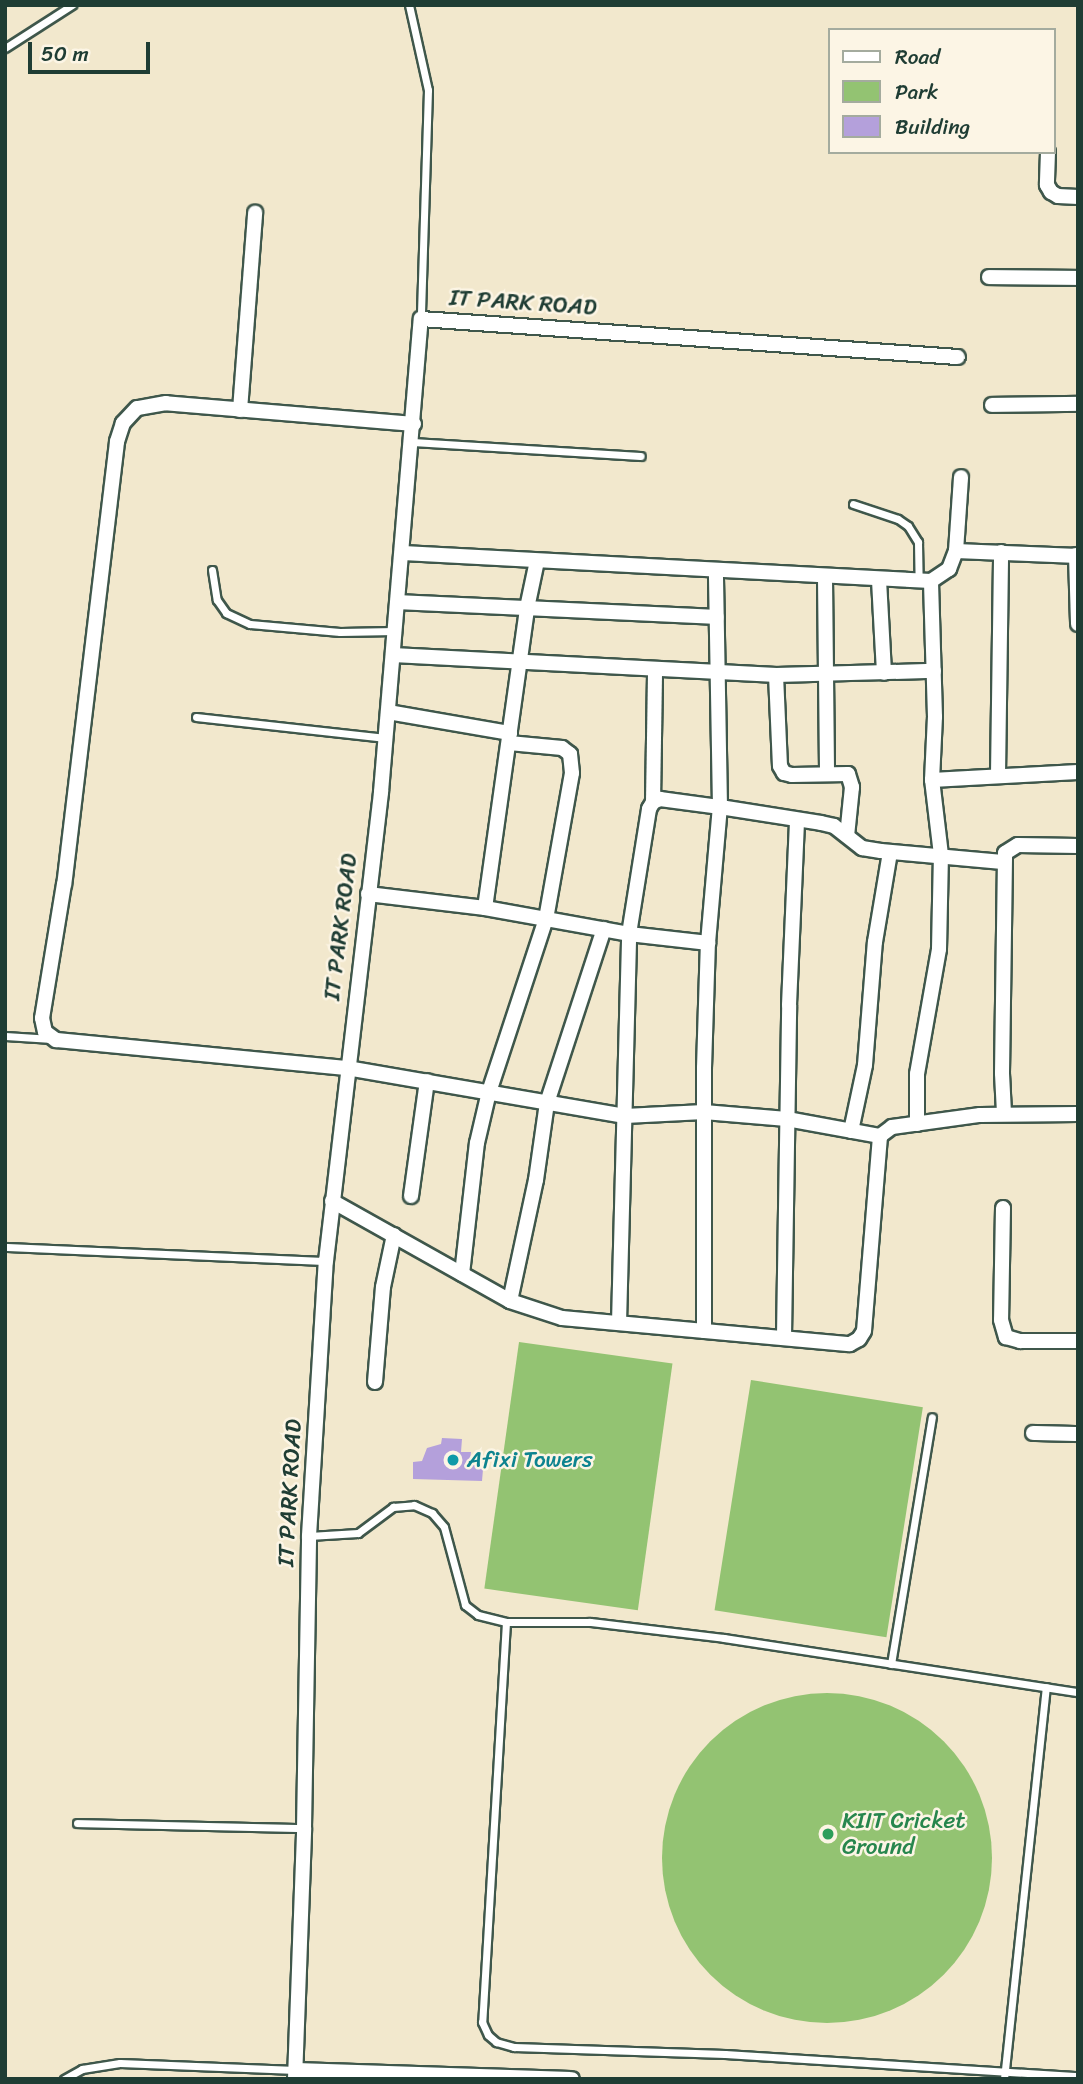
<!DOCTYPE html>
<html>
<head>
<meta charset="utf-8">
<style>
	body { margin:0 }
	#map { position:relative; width:1083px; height:2084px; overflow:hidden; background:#f2e8cd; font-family:Sriracha,sans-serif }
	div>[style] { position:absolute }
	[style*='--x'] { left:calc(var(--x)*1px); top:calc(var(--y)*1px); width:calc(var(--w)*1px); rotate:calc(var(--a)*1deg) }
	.green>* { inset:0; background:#93c372; transform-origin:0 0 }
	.round { border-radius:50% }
	.building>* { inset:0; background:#b4a0db }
	.roads { filter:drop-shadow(2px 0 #3f574b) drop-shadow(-2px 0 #3f574b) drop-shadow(0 2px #3f574b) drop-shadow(0 -2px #3f574b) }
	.service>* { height:7px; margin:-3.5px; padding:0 3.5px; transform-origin:3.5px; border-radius:3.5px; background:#fff }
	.minor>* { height:14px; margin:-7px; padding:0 7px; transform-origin:7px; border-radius:7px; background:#fff }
	.dots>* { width:19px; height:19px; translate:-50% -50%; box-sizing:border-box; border:4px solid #fcf5e5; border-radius:50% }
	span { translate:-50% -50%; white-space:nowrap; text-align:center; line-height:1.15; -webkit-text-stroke:5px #fcf5e5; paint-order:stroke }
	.street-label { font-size:23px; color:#1f3d34 }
	.culture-label { font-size:23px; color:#0d838f }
	.left { translate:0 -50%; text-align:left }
	.leisure-label { font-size:23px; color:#27864d }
	.frame { position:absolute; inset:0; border:7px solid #1f3d34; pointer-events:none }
	.legend { position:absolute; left:828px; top:28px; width:228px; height:126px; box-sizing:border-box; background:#fcf5e5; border:2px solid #a4ab9e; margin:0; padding:9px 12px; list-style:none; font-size:21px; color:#1f3d34 }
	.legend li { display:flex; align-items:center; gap:14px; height:35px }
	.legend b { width:35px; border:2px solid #a4ab9e }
	.scale { position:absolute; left:28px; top:42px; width:122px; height:32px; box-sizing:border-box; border:4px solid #1f3d34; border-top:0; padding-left:9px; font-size:21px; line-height:24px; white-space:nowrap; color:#1f3d34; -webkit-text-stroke:5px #fcf5e5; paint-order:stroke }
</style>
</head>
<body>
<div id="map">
	<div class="green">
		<div style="left:519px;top:1342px;width:155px;height:249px;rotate:8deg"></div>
		<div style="left:751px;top:1380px;width:174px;height:233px;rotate:9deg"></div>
		<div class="round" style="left:662px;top:1693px;width:330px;height:330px"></div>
	</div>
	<div class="building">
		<div style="clip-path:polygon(442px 1438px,462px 1439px,461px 1452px,471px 1452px,470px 1459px,484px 1458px,482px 1481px,413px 1479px,413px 1462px,422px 1461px,427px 1448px,441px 1444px)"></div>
	</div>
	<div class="roads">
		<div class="service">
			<div style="--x:409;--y:5;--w:87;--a:77.4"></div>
			<div style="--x:428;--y:90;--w:229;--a:91.8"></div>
			<div style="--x:5;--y:48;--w:80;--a:-32.7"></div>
			<div style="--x:412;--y:442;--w:229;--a:3.5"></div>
			<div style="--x:853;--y:504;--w:47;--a:18.4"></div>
			<div style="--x:898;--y:519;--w:12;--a:35"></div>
			<div style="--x:908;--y:526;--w:19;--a:58"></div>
			<div style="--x:918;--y:542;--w:39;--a:89"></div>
			<div style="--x:212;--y:570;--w:30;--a:81"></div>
			<div style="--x:217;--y:600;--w:16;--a:55"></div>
			<div style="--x:226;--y:613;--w:26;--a:25"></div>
			<div style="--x:250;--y:624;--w:90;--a:5.1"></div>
			<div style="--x:340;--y:632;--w:55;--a:-1"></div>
			<div style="--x:196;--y:717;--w:191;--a:6.3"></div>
			<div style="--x:5;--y:1036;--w:47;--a:3.7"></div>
			<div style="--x:5;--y:1247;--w:321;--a:2.5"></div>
			<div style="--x:309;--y:1536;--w:49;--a:-3.5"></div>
			<div style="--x:358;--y:1533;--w:44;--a:-36.6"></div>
			<div style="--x:393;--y:1507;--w:21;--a:-5"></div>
			<div style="--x:414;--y:1505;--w:20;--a:24"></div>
			<div style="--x:432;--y:1513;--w:18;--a:49"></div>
			<div style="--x:444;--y:1527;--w:81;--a:74.9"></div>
			<div style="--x:465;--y:1605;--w:16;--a:38"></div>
			<div style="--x:478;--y:1615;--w:29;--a:14"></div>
			<div style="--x:506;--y:1622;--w:84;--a:0"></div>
			<div style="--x:590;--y:1622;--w:135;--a:6.8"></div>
			<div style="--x:724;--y:1638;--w:358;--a:8.7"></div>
			<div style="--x:506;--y:1622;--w:401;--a:93.4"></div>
			<div style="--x:482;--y:2022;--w:14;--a:65"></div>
			<div style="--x:488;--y:2035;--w:11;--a:41"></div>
			<div style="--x:496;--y:2042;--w:19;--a:16"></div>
			<div style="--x:514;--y:2047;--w:211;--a:1.9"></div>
			<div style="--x:725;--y:2054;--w:354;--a:3.6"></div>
			<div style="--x:891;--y:1664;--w:250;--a:-80.6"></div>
			<div style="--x:77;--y:1823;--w:227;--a:1.3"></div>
			<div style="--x:64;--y:2079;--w:21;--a:-29"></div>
			<div style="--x:82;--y:2069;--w:38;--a:-9"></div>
			<div style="--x:120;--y:2063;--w:176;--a:2.3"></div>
			<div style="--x:1004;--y:2079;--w:394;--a:-83.9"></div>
		</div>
		<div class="minor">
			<div style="--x:1048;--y:152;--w:33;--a:92"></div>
			<div style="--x:1047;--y:185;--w:8;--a:60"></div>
			<div style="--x:1051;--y:192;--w:8;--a:30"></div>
			<div style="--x:1058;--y:196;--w:20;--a:3"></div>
			<div style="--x:989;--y:277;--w:89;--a:0.6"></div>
			<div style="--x:992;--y:405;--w:86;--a:-0.7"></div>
			<div style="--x:240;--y:410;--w:198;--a:-85.6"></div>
			<div style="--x:414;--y:424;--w:249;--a:-175.2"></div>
			<div style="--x:166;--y:403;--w:29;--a:170"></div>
			<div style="--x:137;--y:408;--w:21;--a:133"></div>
			<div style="--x:123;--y:423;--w:20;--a:108"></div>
			<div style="--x:117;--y:442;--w:445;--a:96.8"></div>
			<div style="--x:64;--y:884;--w:136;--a:99.3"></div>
			<div style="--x:42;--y:1018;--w:14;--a:78"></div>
			<div style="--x:45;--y:1032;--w:14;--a:36"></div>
			<div style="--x:56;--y:1040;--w:292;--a:5.5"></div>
			<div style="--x:347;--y:1068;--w:282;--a:9.8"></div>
			<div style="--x:625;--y:1116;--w:79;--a:-2.9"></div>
			<div style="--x:704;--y:1112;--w:83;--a:4.8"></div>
			<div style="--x:787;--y:1119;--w:95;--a:10.4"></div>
			<div style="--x:956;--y:551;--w:122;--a:2.3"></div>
			<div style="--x:403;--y:553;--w:529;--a:3.04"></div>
			<div style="--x:931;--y:581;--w:22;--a:-34"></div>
			<div style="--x:949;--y:569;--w:19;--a:-69"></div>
			<div style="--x:956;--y:551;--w:74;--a:-86.1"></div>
			<div style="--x:1076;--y:555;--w:69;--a:88.3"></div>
			<div style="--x:825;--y:578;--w:195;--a:89.4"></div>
			<div style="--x:879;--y:580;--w:93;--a:86.9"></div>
			<div style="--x:398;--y:602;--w:319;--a:2.7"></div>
			<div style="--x:393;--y:655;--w:384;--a:3"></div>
			<div style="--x:776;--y:675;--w:158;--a:-1.5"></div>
			<div style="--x:776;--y:675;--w:91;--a:87.5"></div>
			<div style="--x:780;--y:766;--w:8;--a:60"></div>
			<div style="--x:784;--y:773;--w:8;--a:14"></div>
			<div style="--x:792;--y:775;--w:56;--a:-1"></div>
			<div style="--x:848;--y:774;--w:14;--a:73"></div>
			<div style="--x:852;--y:787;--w:49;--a:95.8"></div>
			<div style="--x:388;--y:712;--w:124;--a:9.8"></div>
			<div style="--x:998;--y:775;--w:223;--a:-89.2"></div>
			<div style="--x:932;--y:780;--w:146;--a:-3.1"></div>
			<div style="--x:653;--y:802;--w:132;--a:-89.1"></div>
			<div style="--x:368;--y:894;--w:118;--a:6.8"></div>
			<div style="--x:485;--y:908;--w:146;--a:10.2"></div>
			<div style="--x:629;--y:934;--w:80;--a:6.5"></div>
			<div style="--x:485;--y:908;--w:303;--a:-82"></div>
			<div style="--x:527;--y:608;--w:48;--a:-78"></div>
			<div style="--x:1004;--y:1113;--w:40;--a:-92.9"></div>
			<div style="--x:1002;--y:1073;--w:220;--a:-89.2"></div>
			<div style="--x:1005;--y:853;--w:15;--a:-32"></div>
			<div style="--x:1018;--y:845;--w:60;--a:1"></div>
			<div style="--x:917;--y:1124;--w:50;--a:-90"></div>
			<div style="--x:917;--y:1074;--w:127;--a:-80"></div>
			<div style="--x:939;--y:949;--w:94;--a:-88.8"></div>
			<div style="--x:941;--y:855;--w:76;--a:-96.8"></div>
			<div style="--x:932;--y:780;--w:63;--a:-87.3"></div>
			<div style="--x:935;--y:717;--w:136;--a:-91.7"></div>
			<div style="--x:851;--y:1131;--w:67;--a:-78"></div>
			<div style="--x:865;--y:1065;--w:123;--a:-85.4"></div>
			<div style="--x:875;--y:942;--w:91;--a:-80.5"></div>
			<div style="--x:411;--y:1196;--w:116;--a:-82.1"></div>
			<div style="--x:332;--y:1201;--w:204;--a:29.3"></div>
			<div style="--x:510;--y:1301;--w:55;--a:18.1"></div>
			<div style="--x:562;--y:1318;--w:289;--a:5.2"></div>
			<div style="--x:850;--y:1344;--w:10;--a:-29"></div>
			<div style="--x:859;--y:1339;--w:9;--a:-58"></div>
			<div style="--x:864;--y:1331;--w:196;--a:-85.3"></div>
			<div style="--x:880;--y:1136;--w:15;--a:-37"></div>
			<div style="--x:892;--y:1127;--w:89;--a:-7.8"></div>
			<div style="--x:980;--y:1115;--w:98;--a:-0.6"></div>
			<div style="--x:1003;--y:1208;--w:112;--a:91"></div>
			<div style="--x:1001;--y:1320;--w:18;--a:74"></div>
			<div style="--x:1006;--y:1337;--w:15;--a:16"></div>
			<div style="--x:1020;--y:1341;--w:58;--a:0"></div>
			<div style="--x:462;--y:1274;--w:132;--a:-83.5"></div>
			<div style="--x:477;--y:1143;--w:52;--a:-76.8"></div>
			<div style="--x:489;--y:1092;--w:182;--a:-71.8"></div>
			<div style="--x:546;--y:919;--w:148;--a:-79.9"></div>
			<div style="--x:572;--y:773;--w:19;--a:-96"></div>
			<div style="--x:570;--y:754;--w:10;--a:-143"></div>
			<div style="--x:562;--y:748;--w:53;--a:-174.6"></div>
			<div style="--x:510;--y:1301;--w:124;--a:-77.9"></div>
			<div style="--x:536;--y:1180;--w:78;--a:-81.9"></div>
			<div style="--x:547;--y:1103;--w:183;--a:-71.9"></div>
			<div style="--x:619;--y:1323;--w:389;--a:-88.5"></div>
			<div style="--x:629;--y:934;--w:127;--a:-80.9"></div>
			<div style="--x:649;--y:809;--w:8;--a:-60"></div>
			<div style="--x:653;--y:802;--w:8;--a:-23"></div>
			<div style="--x:660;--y:799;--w:61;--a:7.6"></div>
			<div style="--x:720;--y:807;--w:102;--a:9"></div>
			<div style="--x:821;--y:823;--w:13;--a:13"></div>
			<div style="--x:834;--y:826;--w:36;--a:38"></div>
			<div style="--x:862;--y:848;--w:19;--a:9"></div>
			<div style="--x:881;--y:851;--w:122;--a:5.2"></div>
			<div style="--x:704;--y:1331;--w:263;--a:-90"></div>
			<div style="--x:704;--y:1068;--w:125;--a:-88.2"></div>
			<div style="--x:708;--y:943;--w:137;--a:-85"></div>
			<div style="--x:720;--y:807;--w:235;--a:-91"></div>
			<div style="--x:784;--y:1336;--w:331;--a:-89.1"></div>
			<div style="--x:789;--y:1005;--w:184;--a:-87.5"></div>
			<div style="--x:375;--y:1382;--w:95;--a:-85.2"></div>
			<div style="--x:383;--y:1287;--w:53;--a:-78.1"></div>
			<div style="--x:1033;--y:1433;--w:45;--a:1.3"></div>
			<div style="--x:296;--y:2070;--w:276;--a:1.9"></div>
			<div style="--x:295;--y:2079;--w:251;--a:-87.9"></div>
			<div style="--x:304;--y:1828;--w:292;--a:-89"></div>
			<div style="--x:309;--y:1536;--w:276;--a:-86.5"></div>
			<div style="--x:326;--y:1261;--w:472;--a:-83.3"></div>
			<div style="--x:381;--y:792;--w:475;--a:-85.2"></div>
			<div style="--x:421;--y:319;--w:538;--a:4.05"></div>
		</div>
	</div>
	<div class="dots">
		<div style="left:453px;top:1460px;background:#0f9aa8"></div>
		<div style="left:828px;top:1834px;background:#2e9e5b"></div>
	</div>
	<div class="street-label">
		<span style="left:523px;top:303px;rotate:4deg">IT PARK ROAD</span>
		<span style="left:341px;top:927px;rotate:-83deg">IT PARK ROAD</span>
		<span style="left:290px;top:1493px;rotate:-87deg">IT PARK ROAD</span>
	</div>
	<div class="culture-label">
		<span class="left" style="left:467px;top:1460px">Afixi Towers</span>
	</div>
	<div class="leisure-label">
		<span class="left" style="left:842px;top:1834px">KIIT Cricket<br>Ground</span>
	</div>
	<div class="frame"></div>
	<ul class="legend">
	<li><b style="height:9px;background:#fff"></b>Road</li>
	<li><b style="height:19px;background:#93c372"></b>Park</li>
	<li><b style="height:19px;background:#b4a0db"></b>Building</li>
	</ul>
	<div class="scale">50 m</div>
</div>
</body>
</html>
